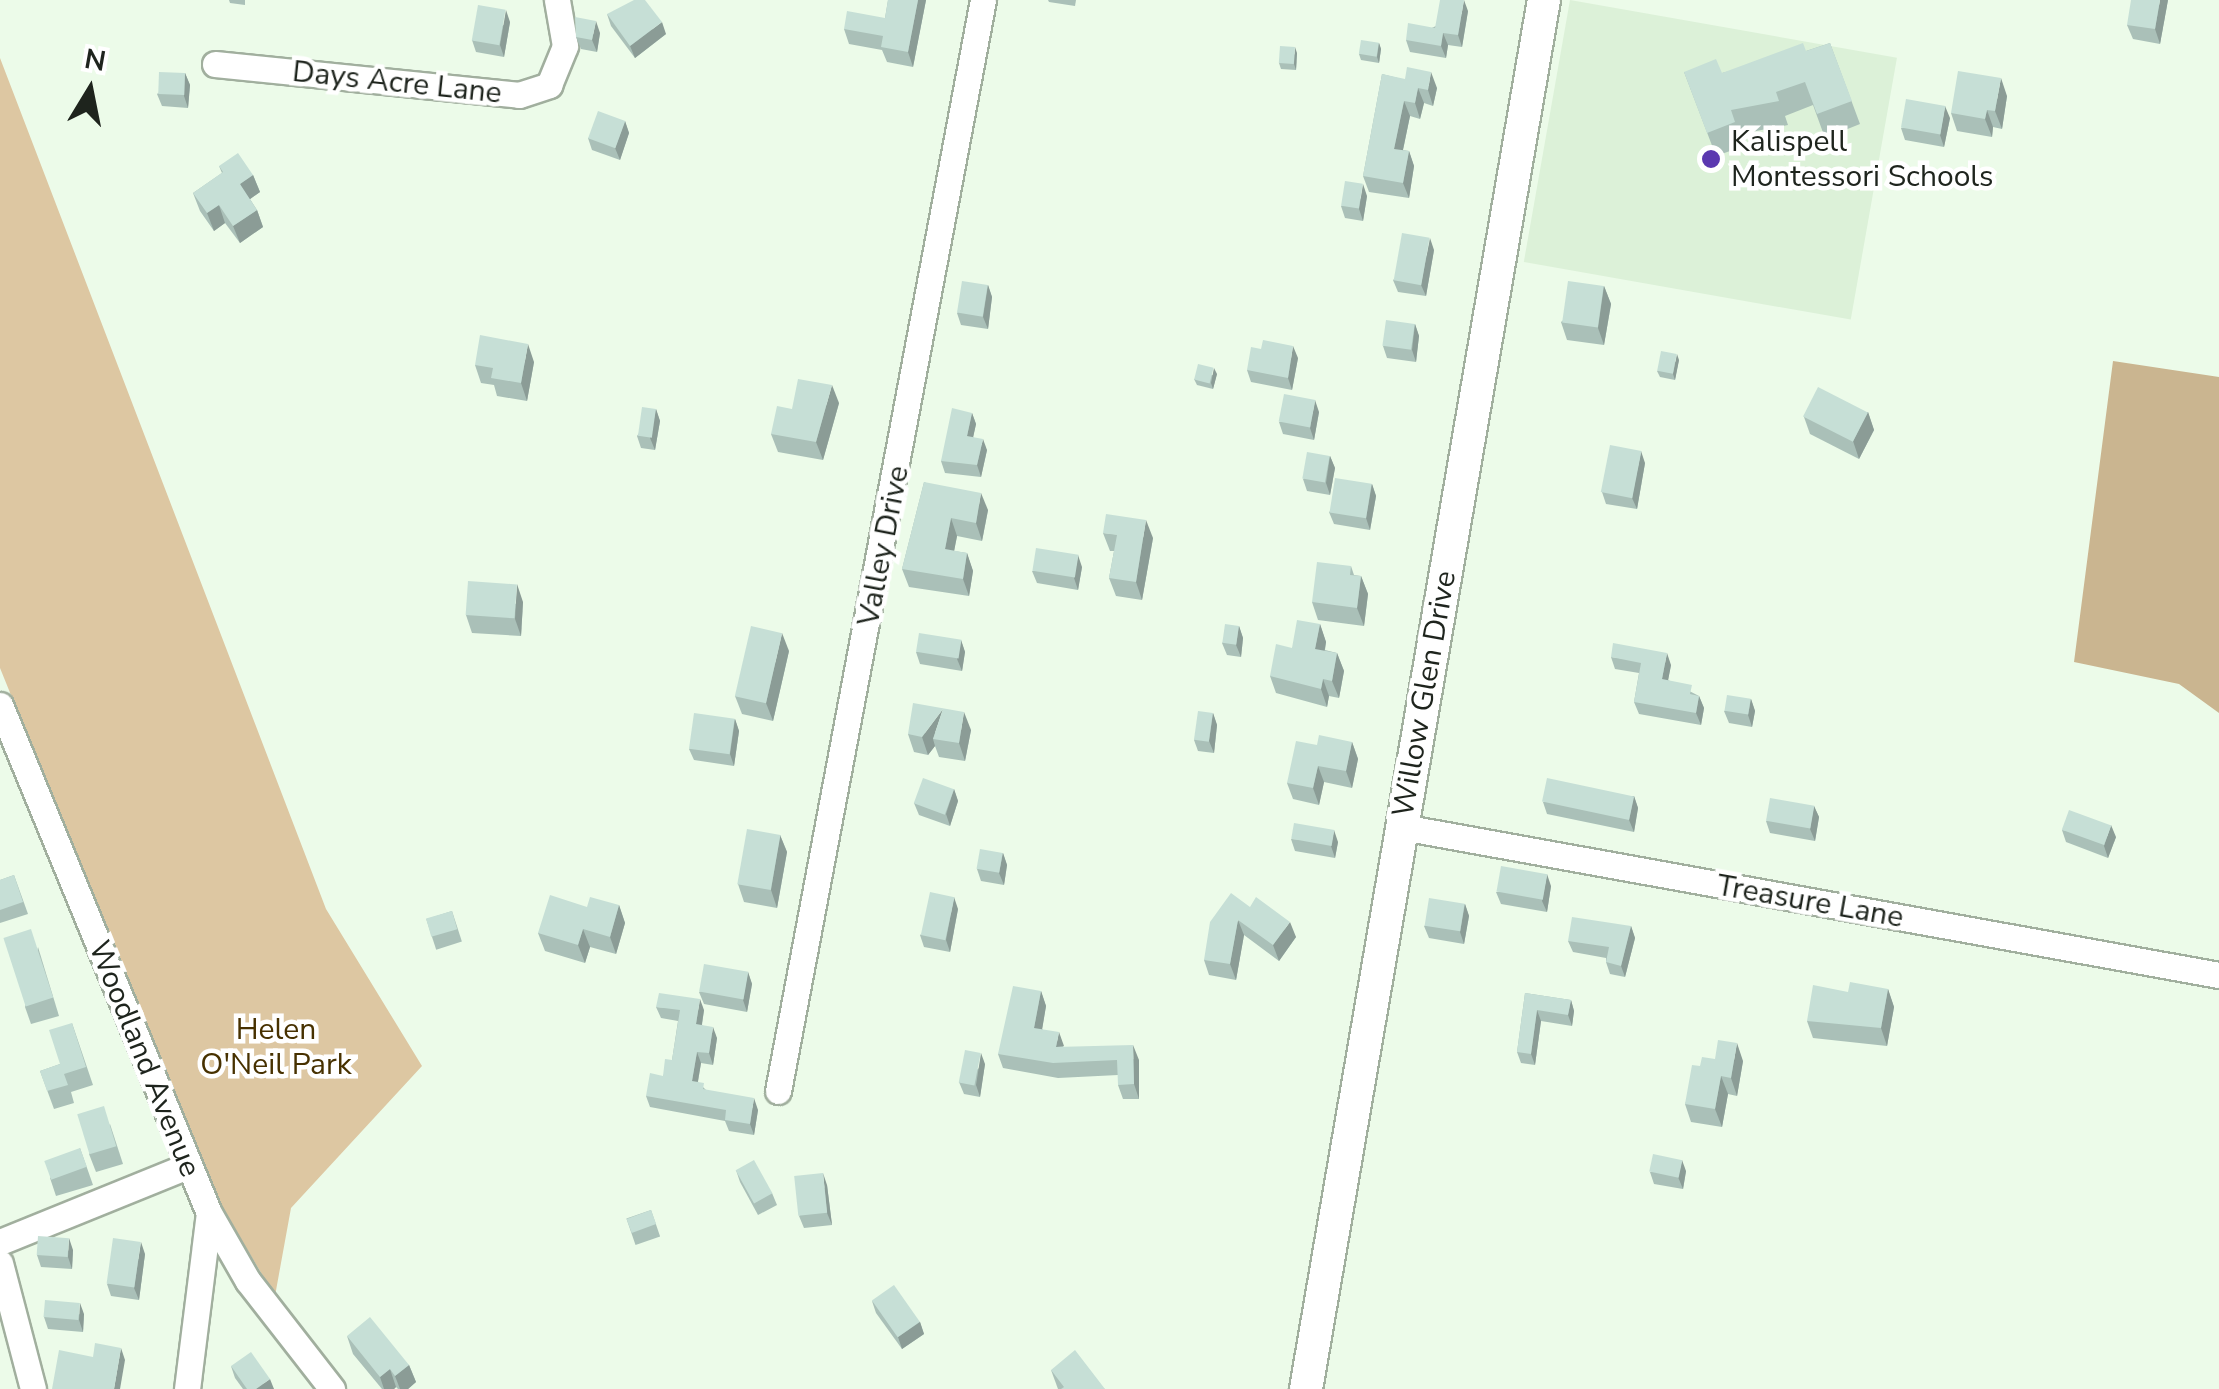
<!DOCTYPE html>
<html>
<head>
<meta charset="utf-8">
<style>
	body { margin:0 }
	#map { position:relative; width:2219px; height:1389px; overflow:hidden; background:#ecfbe9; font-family:"Nunito Sans",sans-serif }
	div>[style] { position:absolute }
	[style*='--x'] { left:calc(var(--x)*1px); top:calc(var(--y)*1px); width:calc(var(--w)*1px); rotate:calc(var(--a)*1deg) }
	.built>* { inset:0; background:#dcf1d8; transform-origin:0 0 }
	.green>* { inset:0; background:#ddc7a2 }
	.forest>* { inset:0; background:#cab590 }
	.roads { filter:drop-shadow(2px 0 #a1af9e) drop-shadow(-2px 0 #a1af9e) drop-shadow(0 2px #a1af9e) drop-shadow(0 -2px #a1af9e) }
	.minor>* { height:25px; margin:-12.5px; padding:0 12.5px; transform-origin:12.5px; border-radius:12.5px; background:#fff }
	.major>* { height:32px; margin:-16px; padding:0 16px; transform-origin:16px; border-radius:16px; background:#fff }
	.wall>* { inset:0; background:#aac0b8; transform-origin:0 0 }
	.shaded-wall>* { inset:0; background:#8b9c96 }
	.building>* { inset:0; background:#c6dfd6; transform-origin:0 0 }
	.dots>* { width:28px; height:28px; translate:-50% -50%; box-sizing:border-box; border:5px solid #fff; border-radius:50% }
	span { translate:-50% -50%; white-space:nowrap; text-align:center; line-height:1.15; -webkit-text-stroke:9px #fff; paint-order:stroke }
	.street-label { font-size:30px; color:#1e241d }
	.poi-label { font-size:30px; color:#1e241d }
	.left { translate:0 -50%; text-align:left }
	.park-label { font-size:30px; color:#473100 }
	.north { position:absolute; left:40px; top:40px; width:100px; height:100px; -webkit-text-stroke:8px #fff; paint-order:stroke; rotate:10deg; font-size:28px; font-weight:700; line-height:40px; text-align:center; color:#1e241d }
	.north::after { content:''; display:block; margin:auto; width:35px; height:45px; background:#1e241d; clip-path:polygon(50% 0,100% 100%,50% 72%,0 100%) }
</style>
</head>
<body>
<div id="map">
	<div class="built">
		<div style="left:1570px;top:0;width:332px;height:266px;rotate:10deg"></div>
	</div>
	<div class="green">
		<div style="clip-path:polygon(0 58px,326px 909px,422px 1066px,291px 1208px,275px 1296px,212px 1191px,0 668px)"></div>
	</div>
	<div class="forest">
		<div style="clip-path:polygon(2113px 361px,2219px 377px,2219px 713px,2179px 684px,2074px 662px)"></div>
	</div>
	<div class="roads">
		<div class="minor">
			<div style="--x:215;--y:64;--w:306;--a:5.8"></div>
			<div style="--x:519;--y:95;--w:32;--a:-18"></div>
			<div style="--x:549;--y:85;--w:42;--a:-67.7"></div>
			<div style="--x:565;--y:46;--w:47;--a:-99.9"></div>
			<div style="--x:0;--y:705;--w:549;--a:67.64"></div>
			<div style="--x:209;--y:1213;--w:78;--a:60.2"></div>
			<div style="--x:248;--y:1281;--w:137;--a:52.1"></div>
			<div style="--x:1402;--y:827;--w:830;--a:10.27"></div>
			<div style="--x:778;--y:1091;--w:1110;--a:-79.36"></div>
			<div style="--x:0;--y:1242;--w:202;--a:-22.1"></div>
			<div style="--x:0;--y:1263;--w:130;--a:75.3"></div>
			<div style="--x:187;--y:1389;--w:177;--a:-82.9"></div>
		</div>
		<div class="major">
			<div style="--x:1306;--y:1389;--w:1409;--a:-80.28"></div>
		</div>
	</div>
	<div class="wall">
		<div style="clip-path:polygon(229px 0,245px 0,245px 5px,230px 3px)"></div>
		<div style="clip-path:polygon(888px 0,926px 0,913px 67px,887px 62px,882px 50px,849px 44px,844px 29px,885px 18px)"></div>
		<div style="clip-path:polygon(1048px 0,1076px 0,1075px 6px,1049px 2px)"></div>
		<div style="clip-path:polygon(2168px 0,2160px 44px,2133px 39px,2127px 25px)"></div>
		<div style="clip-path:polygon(1468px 11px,1462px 47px,1448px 45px,1446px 58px,1410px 52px,1406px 40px)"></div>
		<div style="clip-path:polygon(607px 14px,666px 34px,635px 58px,611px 26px)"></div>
		<div style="clip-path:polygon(510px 22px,504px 57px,476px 52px,472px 40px)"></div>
		<div style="clip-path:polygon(600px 33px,597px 52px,581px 49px,576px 37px)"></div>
		<div style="clip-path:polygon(1379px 43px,1381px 49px,1379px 63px,1361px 60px,1359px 54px)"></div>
		<div style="clip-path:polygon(1830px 43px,1860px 124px,1825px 138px,1813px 105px,1785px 116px,1788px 125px,1740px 134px,1744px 146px,1716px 156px,1684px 72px,1722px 73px,1806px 51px)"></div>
		<div style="clip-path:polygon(1297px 53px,1296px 70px,1281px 69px,1279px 63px)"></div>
		<div style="clip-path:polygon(185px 73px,190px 85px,188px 108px,162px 106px,157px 94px)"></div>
		<div style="clip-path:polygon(1382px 74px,1437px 88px,1433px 106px,1424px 103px,1420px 119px,1410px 116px,1403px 150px,1409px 151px,1414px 166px,1409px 198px,1369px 192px,1363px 176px)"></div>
		<div style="clip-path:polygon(2007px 96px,2002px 129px,1993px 127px,1992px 137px,1957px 131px,1951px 113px)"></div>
		<div style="clip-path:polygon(1950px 118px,1944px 147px,1905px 140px,1901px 128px)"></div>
		<div style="clip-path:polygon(625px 121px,629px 133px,620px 160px,592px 150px,588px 138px)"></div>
		<div style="clip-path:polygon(219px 166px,253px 175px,260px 192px,250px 199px,257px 210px,263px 227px,240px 243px,225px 223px,214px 231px,200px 211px,193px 193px,222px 173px)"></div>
		<div style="clip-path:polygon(1367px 196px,1363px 221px,1345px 218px,1341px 206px)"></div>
		<div style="clip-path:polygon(1434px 250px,1426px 296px,1398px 292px,1393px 280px)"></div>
		<div style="clip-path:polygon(988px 285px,992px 297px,988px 329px,961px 325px,957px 313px)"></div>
		<div style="clip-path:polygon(1604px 286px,1611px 304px,1604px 345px,1567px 340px,1561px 322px)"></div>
		<div style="clip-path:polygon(1415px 324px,1419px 336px,1416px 362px,1387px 358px,1383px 346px)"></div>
		<div style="clip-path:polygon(1298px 358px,1292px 390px,1251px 382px,1247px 370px)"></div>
		<div style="clip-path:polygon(1679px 360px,1675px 380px,1660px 377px,1657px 371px)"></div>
		<div style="clip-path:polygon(534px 362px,527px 401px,497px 396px,494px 385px,481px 383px,475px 365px)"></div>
		<div style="clip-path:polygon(1217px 374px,1213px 389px,1197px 385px,1194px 379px)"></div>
		<div style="clip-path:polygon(839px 403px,823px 460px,778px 452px,771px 434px,792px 409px)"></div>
		<div style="clip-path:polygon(656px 409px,660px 421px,655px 450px,641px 448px,637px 436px)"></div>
		<div style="clip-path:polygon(1319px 412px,1314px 440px,1283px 434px,1279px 422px)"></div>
		<div style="clip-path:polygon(1868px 412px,1874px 430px,1859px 459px,1810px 434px,1804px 417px)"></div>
		<div style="clip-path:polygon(972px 413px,976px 424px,973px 437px,987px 450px,981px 477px,945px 473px,941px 461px)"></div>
		<div style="clip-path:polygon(1330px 456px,1335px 468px,1330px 495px,1307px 491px,1303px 479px)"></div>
		<div style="clip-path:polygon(1645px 463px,1637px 509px,1606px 504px,1602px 492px)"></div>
		<div style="clip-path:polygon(924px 482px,988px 510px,982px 541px,957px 536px,954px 551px,967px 553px,973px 571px,969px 596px,909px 587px,902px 569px)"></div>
		<div style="clip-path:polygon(1372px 484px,1376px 496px,1370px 530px,1334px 524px,1329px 512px)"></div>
		<div style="clip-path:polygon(1103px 533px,1153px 538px,1142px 600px,1116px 596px,1109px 578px,1114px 551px,1110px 551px)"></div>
		<div style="clip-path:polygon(1351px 566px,1354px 575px,1361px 576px,1368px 594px,1364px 626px,1318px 620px,1312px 602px)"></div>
		<div style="clip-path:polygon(1082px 567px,1078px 590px,1037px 583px,1032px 571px)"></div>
		<div style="clip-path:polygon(523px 602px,521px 636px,472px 633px,466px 615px)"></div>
		<div style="clip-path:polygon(1320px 624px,1326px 642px,1325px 650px,1337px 653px,1344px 671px,1339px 698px,1329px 696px,1327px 707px,1276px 693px,1270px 676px,1292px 648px)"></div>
		<div style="clip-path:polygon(1239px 626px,1243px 638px,1241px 657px,1227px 655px,1222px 643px)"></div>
		<div style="clip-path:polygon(961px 640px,965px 652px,962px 671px,920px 664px,916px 652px)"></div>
		<div style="clip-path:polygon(789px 651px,773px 721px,742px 714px,735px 696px)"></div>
		<div style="clip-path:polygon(1611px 657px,1671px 665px,1668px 680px,1699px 696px,1704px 708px,1701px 725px,1639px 714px,1634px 702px,1639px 673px,1615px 669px)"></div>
		<div style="clip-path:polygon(1751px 699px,1755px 711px,1752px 727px,1729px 723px,1724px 711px)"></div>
		<div style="clip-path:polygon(1213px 713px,1217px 725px,1214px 753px,1198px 751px,1194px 740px)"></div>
		<div style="clip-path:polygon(735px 719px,739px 731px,734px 766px,694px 760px,689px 749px)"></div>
		<div style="clip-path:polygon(971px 730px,965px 761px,939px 757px,935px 746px,928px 755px,914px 752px,908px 734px)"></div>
		<div style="clip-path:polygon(1352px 742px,1358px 759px,1352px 788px,1324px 782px,1319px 805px,1293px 799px,1287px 783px,1317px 745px)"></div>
		<div style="clip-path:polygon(954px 789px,958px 801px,950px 826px,919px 815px,914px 803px)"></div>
		<div style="clip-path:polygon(1634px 796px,1638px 808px,1634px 832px,1547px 814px,1543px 802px)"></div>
		<div style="clip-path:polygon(1814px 806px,1819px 817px,1815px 841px,1770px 833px,1766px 821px)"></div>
		<div style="clip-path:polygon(2062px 830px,2116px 837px,2108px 858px,2066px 842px)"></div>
		<div style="clip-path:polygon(780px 835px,787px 852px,777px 908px,744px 902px,738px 884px)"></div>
		<div style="clip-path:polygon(1291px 839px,1338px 842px,1335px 858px,1295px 851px)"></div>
		<div style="clip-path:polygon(1003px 853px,1007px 865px,1004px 885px,981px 881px,977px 869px)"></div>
		<div style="clip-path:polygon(14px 875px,28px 914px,0 923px,0 880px)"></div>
		<div style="clip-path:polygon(1551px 886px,1547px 912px,1501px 904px,1496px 892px)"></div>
		<div style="clip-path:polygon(1465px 904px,1469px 916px,1464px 944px,1429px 938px,1424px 926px)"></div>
		<div style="clip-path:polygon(619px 905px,625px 923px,616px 954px,590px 947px,585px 963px,545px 951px,538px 933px,587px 907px)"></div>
		<div style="clip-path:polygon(1250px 907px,1296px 937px,1279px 961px,1244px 935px,1236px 980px,1209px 975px,1204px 960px)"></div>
		<div style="clip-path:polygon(958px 909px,950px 952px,924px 947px,920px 935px)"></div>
		<div style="left:452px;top:911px;width:32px;height:27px;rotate:72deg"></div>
		<div style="clip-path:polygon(1631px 926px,1635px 938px,1625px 977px,1610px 974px,1606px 962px,1606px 958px,1573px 952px,1568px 941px)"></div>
		<div style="clip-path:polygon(38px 947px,59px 1016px,31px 1024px,25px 1007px)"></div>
		<div style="clip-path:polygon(748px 972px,752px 984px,747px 1012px,704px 1004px,699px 992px)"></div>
		<div style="clip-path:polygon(1888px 989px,1894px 1007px,1887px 1046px,1813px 1038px,1807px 1021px)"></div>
		<div style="clip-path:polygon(1041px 991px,1046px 1006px,1042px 1029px,1064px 1047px,1139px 1060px,1139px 1099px,1123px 1099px,1118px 1085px,1118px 1075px,1058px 1078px,1003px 1068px,998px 1054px)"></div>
		<div style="clip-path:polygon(1525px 993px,1571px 1000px,1574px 1011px,1572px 1026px,1541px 1021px,1535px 1065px,1521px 1063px,1517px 1052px)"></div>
		<div style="clip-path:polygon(656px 1007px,704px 1010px,702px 1025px,717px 1038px,713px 1065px,701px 1063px,698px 1082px,706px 1090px,758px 1110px,754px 1135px,729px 1131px,725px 1121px,650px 1107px,646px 1096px,663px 1076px,672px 1060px,678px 1021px,661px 1018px)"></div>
		<div style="clip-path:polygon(72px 1023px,93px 1085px,71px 1092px,74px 1103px,54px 1109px,40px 1071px,60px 1064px)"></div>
		<div style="clip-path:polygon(1715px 1059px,1743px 1061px,1737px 1096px,1728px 1094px,1722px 1127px,1691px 1122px,1685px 1104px,1700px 1066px)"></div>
		<div style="clip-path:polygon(985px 1064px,980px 1097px,964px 1094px,959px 1082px)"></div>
		<div style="clip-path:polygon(110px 1124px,123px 1164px,96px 1172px,89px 1154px)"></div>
		<div style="clip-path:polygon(80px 1148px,93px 1185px,56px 1196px,50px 1178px)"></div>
		<div style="clip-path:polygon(736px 1170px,772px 1193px,777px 1205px,758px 1215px,740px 1182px)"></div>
		<div style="clip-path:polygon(1686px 1171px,1683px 1189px,1654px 1184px,1650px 1172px)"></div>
		<div style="clip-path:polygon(827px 1185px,832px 1225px,804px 1228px,799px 1216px)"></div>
		<div style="left:651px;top:1210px;width:28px;height:26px;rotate:71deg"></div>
		<div style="clip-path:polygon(73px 1250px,72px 1269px,41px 1267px,37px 1255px)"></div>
		<div style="clip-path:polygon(145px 1254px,139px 1300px,111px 1296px,107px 1284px)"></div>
		<div style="clip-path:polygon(872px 1301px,920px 1322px,924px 1334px,902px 1349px,876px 1313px)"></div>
		<div style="clip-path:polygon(84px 1314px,83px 1332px,48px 1329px,44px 1317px)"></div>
		<div style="clip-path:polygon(347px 1336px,409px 1365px,416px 1382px,408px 1389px,398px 1389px,396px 1387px,394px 1389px,382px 1389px,353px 1354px)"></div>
		<div style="clip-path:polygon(231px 1366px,274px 1389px,243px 1389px,235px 1378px)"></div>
		<div style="clip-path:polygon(1051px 1370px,1105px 1389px,1058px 1389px)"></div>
	</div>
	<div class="shaded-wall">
		<div style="clip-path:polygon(918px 0,926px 0,913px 67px,908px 52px)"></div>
		<div style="clip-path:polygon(1464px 0,1468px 11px,1462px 47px,1458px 35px)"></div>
		<div style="clip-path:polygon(2160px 0,2168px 0,2160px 44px,2155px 29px)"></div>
		<div style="clip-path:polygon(506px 10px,510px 22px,504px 57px,500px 45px)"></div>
		<div style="clip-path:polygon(596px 21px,600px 33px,597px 52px,592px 40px)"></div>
		<div style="clip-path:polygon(662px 22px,666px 34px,635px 58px,630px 46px)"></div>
		<div style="clip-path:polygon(1443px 33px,1448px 45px,1446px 58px,1441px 46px)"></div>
		<div style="clip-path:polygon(1379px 43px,1381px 49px,1379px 63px,1377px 57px)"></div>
		<div style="clip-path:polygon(1295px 47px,1297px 53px,1296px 70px,1294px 64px)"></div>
		<div style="clip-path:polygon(1431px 72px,1437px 88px,1433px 106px,1428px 90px)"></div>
		<div style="clip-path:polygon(185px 73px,190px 85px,188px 108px,184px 96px)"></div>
		<div style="clip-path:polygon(2001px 78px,2007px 96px,2002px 129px,1995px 111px)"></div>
		<div style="clip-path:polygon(1418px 88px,1424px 103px,1420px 119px,1415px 103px)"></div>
		<div style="clip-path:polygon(1404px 101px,1410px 116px,1400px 164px,1394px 149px)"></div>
		<div style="clip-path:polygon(1945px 106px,1950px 118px,1944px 147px,1940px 135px)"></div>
		<div style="clip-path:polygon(1987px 110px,1993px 127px,1992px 137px,1985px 119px)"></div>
		<div style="clip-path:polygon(625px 121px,629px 133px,620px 160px,615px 148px)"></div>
		<div style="clip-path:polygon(1409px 151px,1414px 166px,1409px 198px,1403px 183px)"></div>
		<div style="clip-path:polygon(253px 175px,260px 192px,246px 202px,240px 184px)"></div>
		<div style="clip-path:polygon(1363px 184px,1367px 196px,1363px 221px,1359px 209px)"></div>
		<div style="clip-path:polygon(219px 205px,225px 223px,214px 231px,207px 213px)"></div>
		<div style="clip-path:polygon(257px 210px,263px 227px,240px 243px,233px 226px)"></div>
		<div style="clip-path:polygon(1430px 238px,1434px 250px,1426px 296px,1421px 285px)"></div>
		<div style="clip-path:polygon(988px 285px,992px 297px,988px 329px,983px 317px)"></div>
		<div style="clip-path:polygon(1604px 286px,1611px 304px,1604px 345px,1598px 328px)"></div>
		<div style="clip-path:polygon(1415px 324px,1419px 336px,1416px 362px,1412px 350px)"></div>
		<div style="clip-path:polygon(528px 344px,534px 362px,527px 401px,521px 383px)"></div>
		<div style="clip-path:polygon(1293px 346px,1298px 358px,1292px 390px,1288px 378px)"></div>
		<div style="clip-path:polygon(1677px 354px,1679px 360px,1675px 380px,1673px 374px)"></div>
		<div style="clip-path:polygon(1214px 368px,1217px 374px,1213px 389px,1211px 383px)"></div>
		<div style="clip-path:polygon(832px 385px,839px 403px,823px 460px,816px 442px)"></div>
		<div style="clip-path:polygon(1315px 400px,1319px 412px,1314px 440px,1310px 428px)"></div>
		<div style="clip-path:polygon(656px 409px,660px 421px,655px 450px,650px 438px)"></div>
		<div style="clip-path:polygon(1868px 412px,1874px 430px,1859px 459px,1853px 441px)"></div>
		<div style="clip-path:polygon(972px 413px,976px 424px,971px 447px,967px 436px)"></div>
		<div style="clip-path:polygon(983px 439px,987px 450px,981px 477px,977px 465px)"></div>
		<div style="clip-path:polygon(1641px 451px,1645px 463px,1637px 509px,1632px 498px)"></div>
		<div style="clip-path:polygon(1330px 456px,1335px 468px,1330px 495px,1326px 483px)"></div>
		<div style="clip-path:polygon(1372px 484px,1376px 496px,1370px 530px,1366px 518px)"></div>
		<div style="clip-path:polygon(981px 493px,988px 510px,982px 541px,976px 523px)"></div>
		<div style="clip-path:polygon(951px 518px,957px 536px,951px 567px,945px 549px)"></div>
		<div style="clip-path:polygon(1146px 520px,1153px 538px,1142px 600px,1136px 582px)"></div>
		<div style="clip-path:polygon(967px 553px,973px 571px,969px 596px,963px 579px)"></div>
		<div style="clip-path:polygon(1078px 555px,1082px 567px,1078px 590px,1074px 578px)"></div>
		<div style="clip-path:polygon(1361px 576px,1368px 594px,1364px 626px,1357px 608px)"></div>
		<div style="clip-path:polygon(517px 584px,523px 602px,521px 636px,515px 619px)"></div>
		<div style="clip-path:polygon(1320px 624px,1326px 642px,1322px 666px,1315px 649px)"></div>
		<div style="clip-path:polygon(1239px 626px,1243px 638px,1241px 657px,1236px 645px)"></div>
		<div style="clip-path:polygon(782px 633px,789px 651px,773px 721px,766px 703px)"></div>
		<div style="clip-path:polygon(961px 640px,965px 652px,962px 671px,957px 659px)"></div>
		<div style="clip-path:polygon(1337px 653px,1344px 671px,1339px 698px,1332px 681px)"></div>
		<div style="clip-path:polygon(1667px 653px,1671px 665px,1666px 691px,1662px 679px)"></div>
		<div style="clip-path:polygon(1323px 679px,1329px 696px,1327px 707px,1321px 689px)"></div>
		<div style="clip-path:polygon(1699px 696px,1704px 708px,1701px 725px,1696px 713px)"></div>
		<div style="clip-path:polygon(1751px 699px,1755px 711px,1752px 727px,1748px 715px)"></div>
		<div style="clip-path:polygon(943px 709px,933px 739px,935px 746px,928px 755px,922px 737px)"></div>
		<div style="clip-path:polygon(964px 712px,971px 730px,965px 761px,959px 743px)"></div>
		<div style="clip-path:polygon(1213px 713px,1217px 725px,1214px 753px,1209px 741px)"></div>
		<div style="clip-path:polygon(735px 719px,739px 731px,734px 766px,730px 754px)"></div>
		<div style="clip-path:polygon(1352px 742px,1358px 759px,1352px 788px,1346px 771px)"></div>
		<div style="clip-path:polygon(1318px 766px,1324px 782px,1319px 805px,1313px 788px)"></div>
		<div style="clip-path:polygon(954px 789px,958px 801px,950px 826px,946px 814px)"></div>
		<div style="clip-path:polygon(1634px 796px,1638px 808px,1634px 832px,1629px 820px)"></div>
		<div style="clip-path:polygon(1814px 806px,1819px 817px,1815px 841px,1810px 829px)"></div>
		<div style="clip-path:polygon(2111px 825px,2116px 837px,2108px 858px,2104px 846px)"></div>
		<div style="clip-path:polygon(1334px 830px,1338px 842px,1335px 858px,1331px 846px)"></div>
		<div style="clip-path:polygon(780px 835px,787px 852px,777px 908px,771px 890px)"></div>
		<div style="clip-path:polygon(1003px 853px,1007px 865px,1004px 885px,999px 873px)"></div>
		<div style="clip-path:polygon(1547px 874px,1551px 886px,1547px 912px,1542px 901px)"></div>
		<div style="clip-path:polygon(954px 897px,958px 909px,950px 952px,946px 940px)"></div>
		<div style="clip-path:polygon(1465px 904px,1469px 916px,1464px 944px,1460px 932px)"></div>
		<div style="clip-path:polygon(619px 905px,625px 923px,616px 954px,610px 937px)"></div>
		<div style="clip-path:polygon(1238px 920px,1244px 935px,1236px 980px,1230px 964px)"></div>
		<div style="clip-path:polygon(1290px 922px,1296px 937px,1279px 961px,1273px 945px)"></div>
		<div style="clip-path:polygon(1631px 926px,1635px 938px,1625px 977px,1621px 966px)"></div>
		<div style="clip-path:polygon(583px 929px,590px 947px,585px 963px,578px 945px)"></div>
		<div style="clip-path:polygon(748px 972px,752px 984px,747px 1012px,743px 1000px)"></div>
		<div style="clip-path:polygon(1888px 989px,1894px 1007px,1887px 1046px,1881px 1028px)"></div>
		<div style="clip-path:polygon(1041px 991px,1046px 1006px,1040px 1042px,1034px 1028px)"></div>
		<div style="clip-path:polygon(700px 999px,704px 1010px,700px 1036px,696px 1024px)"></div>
		<div style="clip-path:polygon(1571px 1000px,1574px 1011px,1572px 1026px,1568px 1015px)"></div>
		<div style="clip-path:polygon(1537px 1010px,1541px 1021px,1535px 1065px,1531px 1054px)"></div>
		<div style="clip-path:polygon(713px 1027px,717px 1038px,713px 1065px,709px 1053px)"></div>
		<div style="clip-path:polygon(1059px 1032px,1064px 1046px,1056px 1047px)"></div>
		<div style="clip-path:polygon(1737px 1043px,1743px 1061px,1737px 1096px,1731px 1078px)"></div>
		<div style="clip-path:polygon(1133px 1045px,1139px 1060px,1139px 1099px,1134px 1084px)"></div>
		<div style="clip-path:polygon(697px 1052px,701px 1063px,696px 1092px,692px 1081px)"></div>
		<div style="clip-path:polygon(981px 1053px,985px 1064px,980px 1097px,976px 1085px)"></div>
		<div style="clip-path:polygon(1721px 1076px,1728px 1094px,1722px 1127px,1715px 1109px)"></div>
		<div style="clip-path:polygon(754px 1098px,758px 1110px,754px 1135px,750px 1124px)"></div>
		<div style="clip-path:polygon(1682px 1160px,1686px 1171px,1683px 1189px,1678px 1177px)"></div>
		<div style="clip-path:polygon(823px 1173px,827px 1185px,832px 1225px,827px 1213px)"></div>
		<div style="clip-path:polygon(69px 1238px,73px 1250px,72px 1269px,68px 1257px)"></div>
		<div style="clip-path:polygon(141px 1242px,145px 1254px,139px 1300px,134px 1288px)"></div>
		<div style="clip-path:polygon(80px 1303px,84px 1314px,83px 1332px,79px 1320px)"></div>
		<div style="clip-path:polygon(920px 1322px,924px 1334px,902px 1349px,898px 1337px)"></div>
		<div style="clip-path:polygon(121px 1348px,125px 1360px,120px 1389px,114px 1389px)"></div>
		<div style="clip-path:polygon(409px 1365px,416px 1382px,408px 1389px,400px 1389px,395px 1376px)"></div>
		<div style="clip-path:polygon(390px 1369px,396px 1387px,394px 1389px,384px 1389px,380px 1377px)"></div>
		<div style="clip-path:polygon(270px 1379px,274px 1389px,256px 1389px)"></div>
	</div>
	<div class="building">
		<div style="clip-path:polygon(634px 0,645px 0,662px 22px,630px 46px,607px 14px)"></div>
		<div style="clip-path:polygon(888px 0,918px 0,908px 52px,881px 47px,883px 36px,844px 29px,847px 11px,885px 18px)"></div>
		<div style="clip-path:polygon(1440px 0,1464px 0,1458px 35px,1443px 33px,1441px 46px,1406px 40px,1408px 23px,1435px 28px)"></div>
		<div style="clip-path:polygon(2131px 0,2160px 0,2155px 29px,2127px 25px)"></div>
		<div style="left:478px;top:5px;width:28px;height:36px;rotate:10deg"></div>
		<div style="clip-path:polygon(575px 17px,596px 21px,592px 40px,576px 37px)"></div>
		<div style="left:1361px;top:40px;width:18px;height:14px;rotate:9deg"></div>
		<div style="clip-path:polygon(1803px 43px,1806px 51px,1830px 43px,1852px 101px,1817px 114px,1805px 82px,1776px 92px,1779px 101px,1731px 110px,1735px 122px,1707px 133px,1684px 72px,1716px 59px,1722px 73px)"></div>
		<div style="left:1280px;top:46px;width:15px;height:17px;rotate:4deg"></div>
		<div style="clip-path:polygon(1407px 67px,1431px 72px,1428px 90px,1418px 88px,1415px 103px,1404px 101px,1394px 149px,1409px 151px,1403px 183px,1363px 176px,1382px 74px,1405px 79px)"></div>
		<div style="clip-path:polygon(1958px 71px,2001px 78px,1995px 111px,1987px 110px,1985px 119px,1951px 113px)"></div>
		<div style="left:159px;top:72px;width:26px;height:22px;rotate:2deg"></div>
		<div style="left:1906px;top:99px;width:40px;height:29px;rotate:10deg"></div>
		<div style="left:598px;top:111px;width:29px;height:29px;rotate:20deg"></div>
		<div style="clip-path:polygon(238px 153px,253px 175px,240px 184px,257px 210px,233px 226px,219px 205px,207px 213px,193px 193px,223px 172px,219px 166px)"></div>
		<div style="left:1345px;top:181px;width:18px;height:25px;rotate:9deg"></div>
		<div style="left:1402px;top:233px;width:28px;height:48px;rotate:10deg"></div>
		<div style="left:962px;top:281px;width:26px;height:32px;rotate:9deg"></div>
		<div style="left:1568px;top:281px;width:36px;height:42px;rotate:8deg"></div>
		<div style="left:1386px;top:320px;width:29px;height:26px;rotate:8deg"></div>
		<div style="clip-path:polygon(480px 335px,528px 344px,521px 383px,491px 378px,493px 368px,475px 365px)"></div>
		<div style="clip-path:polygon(1263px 340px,1293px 346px,1288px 378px,1247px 370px,1251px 347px,1261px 349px)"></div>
		<div style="left:1661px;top:351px;width:16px;height:20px;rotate:11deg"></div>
		<div style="left:1198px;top:364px;width:16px;height:16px;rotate:14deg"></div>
		<div style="clip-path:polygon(798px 379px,832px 385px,816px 442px,771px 434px,777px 406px,792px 409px)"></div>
		<div style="left:1818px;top:387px;width:56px;height:33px;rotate:27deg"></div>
		<div style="left:1284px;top:394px;width:32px;height:28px;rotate:11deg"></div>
		<div style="left:642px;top:407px;width:14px;height:29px;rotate:8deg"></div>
		<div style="clip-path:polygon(952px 408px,972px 413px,967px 436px,983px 439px,977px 465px,941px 461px)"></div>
		<div style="left:1610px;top:445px;width:32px;height:48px;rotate:11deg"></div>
		<div style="left:1307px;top:452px;width:23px;height:27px;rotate:10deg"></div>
		<div style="left:1335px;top:478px;width:37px;height:35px;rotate:9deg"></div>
		<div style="clip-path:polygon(924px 482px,981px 493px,976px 523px,951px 518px,945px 549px,967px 553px,963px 579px,902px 569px)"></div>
		<div style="clip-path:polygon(1106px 514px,1146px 520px,1136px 582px,1109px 578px,1117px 535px,1103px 533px)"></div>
		<div style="left:1036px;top:548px;width:43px;height:23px;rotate:9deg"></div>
		<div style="clip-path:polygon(1317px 562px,1351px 566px,1350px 575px,1361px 576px,1357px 608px,1312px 602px)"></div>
		<div style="left:468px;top:581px;width:49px;height:34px;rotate:4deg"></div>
		<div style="clip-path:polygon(1297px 620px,1320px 624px,1315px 649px,1337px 653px,1332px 681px,1323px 679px,1321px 689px,1270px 676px,1276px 644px,1292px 648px)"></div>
		<div style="left:1225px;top:624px;width:14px;height:19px;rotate:8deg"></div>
		<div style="left:751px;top:626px;width:32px;height:72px;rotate:13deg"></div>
		<div style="left:919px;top:633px;width:43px;height:19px;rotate:9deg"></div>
		<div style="clip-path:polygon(1613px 643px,1667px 653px,1662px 679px,1692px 685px,1690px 694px,1699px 696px,1696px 713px,1634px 702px,1641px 663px,1611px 657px)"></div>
		<div style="left:1727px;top:695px;width:24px;height:16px;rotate:9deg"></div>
		<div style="clip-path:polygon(913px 703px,964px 712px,959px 743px,933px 739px,943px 709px,922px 737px,908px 734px)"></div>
		<div style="left:1198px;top:711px;width:15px;height:29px;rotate:8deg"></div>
		<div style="left:694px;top:713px;width:41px;height:36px;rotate:8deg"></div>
		<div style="clip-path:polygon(1319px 735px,1352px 742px,1346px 771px,1318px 766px,1313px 788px,1287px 783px,1296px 741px,1317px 745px)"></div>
		<div style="left:923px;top:778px;width:33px;height:27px;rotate:20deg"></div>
		<div style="left:1547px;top:778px;width:89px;height:24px;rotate:12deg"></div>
		<div style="left:1770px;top:798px;width:45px;height:23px;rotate:10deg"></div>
		<div style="left:2069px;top:810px;width:45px;height:21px;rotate:20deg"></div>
		<div style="left:1294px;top:823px;width:41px;height:16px;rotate:10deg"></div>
		<div style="left:747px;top:829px;width:34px;height:56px;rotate:10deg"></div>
		<div style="left:980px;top:849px;width:23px;height:20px;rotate:10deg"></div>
		<div style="left:1501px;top:866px;width:47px;height:26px;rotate:10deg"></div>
		<div style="clip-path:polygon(14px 875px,23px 902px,0 910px,0 880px)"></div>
		<div style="left:930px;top:892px;width:25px;height:44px;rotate:12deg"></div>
		<div style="clip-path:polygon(1231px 893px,1250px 907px,1256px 897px,1290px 922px,1273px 945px,1238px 920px,1230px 964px,1204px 960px,1210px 922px)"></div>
		<div style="clip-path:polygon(550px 895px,587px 907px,590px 897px,619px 905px,610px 937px,583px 929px,578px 945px,538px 933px)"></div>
		<div style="left:1429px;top:898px;width:36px;height:28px;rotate:9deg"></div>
		<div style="left:452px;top:911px;width:19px;height:27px;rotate:74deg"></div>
		<div style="clip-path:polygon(1572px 917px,1631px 926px,1621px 966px,1606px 962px,1609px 947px,1568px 941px)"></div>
		<div style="left:31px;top:929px;width:72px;height:29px;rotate:72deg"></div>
		<div style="left:704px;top:964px;width:45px;height:28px;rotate:10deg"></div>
		<div style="clip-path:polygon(1850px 982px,1888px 989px,1881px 1028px,1807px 1021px,1813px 985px,1848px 992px)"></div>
		<div style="clip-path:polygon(1013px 986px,1041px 991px,1034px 1028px,1059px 1032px,1056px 1047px,1133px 1045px,1134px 1084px,1118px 1085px,1117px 1060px,1053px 1063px,998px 1054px)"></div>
		<div style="clip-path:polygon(659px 993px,700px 999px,696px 1024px,713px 1027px,709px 1053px,697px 1052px,692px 1081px,704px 1083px,703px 1089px,754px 1098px,750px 1124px,725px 1120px,726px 1110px,646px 1096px,650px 1073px,663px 1076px,665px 1059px,672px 1060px,680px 1010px,656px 1007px)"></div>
		<div style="clip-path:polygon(1525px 993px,1571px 1000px,1568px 1015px,1537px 1010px,1531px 1054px,1517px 1052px)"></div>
		<div style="clip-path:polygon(72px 1023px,86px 1067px,64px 1074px,68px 1085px,47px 1091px,40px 1071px,60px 1064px,49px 1030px)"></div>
		<div style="clip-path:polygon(1718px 1040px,1737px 1043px,1731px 1078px,1721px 1076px,1715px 1109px,1685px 1104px,1692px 1065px,1700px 1066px,1702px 1057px,1715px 1059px)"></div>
		<div style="left:965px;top:1050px;width:16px;height:33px;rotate:11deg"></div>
		<div style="left:104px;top:1106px;width:42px;height:28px;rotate:73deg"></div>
		<div style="left:80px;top:1148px;width:20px;height:38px;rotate:70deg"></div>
		<div style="left:1653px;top:1154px;width:30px;height:18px;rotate:12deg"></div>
		<div style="left:754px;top:1160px;width:38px;height:21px;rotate:61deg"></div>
		<div style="left:823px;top:1173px;width:40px;height:29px;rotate:84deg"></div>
		<div style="left:651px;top:1210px;width:15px;height:26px;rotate:70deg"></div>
		<div style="left:38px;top:1236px;width:31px;height:19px;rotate:4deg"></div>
		<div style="left:113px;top:1238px;width:28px;height:46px;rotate:8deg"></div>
		<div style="left:894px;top:1285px;width:45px;height:27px;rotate:55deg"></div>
		<div style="left:45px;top:1300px;width:35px;height:17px;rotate:5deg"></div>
		<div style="clip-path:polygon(370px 1317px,409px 1365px,395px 1376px,390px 1369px,380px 1377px,347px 1336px)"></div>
		<div style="clip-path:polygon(95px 1343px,121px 1348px,114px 1389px,52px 1389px,59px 1350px,93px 1357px)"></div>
		<div style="clip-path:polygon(1075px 1350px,1105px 1389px,1061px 1389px,1064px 1387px,1051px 1370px)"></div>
		<div style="clip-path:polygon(251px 1352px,270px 1379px,256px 1389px,247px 1389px,231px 1366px)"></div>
	</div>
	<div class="dots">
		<div style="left:1711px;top:159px;background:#5b38b0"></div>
	</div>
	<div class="street-label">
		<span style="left:397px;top:83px;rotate:6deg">Days Acre Lane</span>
		<span style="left:884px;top:546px;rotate:-79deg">Valley Drive</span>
		<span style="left:1425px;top:694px;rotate:-80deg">Willow Glen Drive</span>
		<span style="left:1810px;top:902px;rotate:10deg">Treasure Lane</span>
		<span style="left:144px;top:1059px;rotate:68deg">Woodland Avenue</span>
	</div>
	<div class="poi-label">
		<span class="left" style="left:1731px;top:159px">Kalispell<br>Montessori Schools</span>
	</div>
	<div class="park-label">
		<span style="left:276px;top:1047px">Helen<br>O'Neil Park</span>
	</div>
	<div class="north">N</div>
</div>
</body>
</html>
